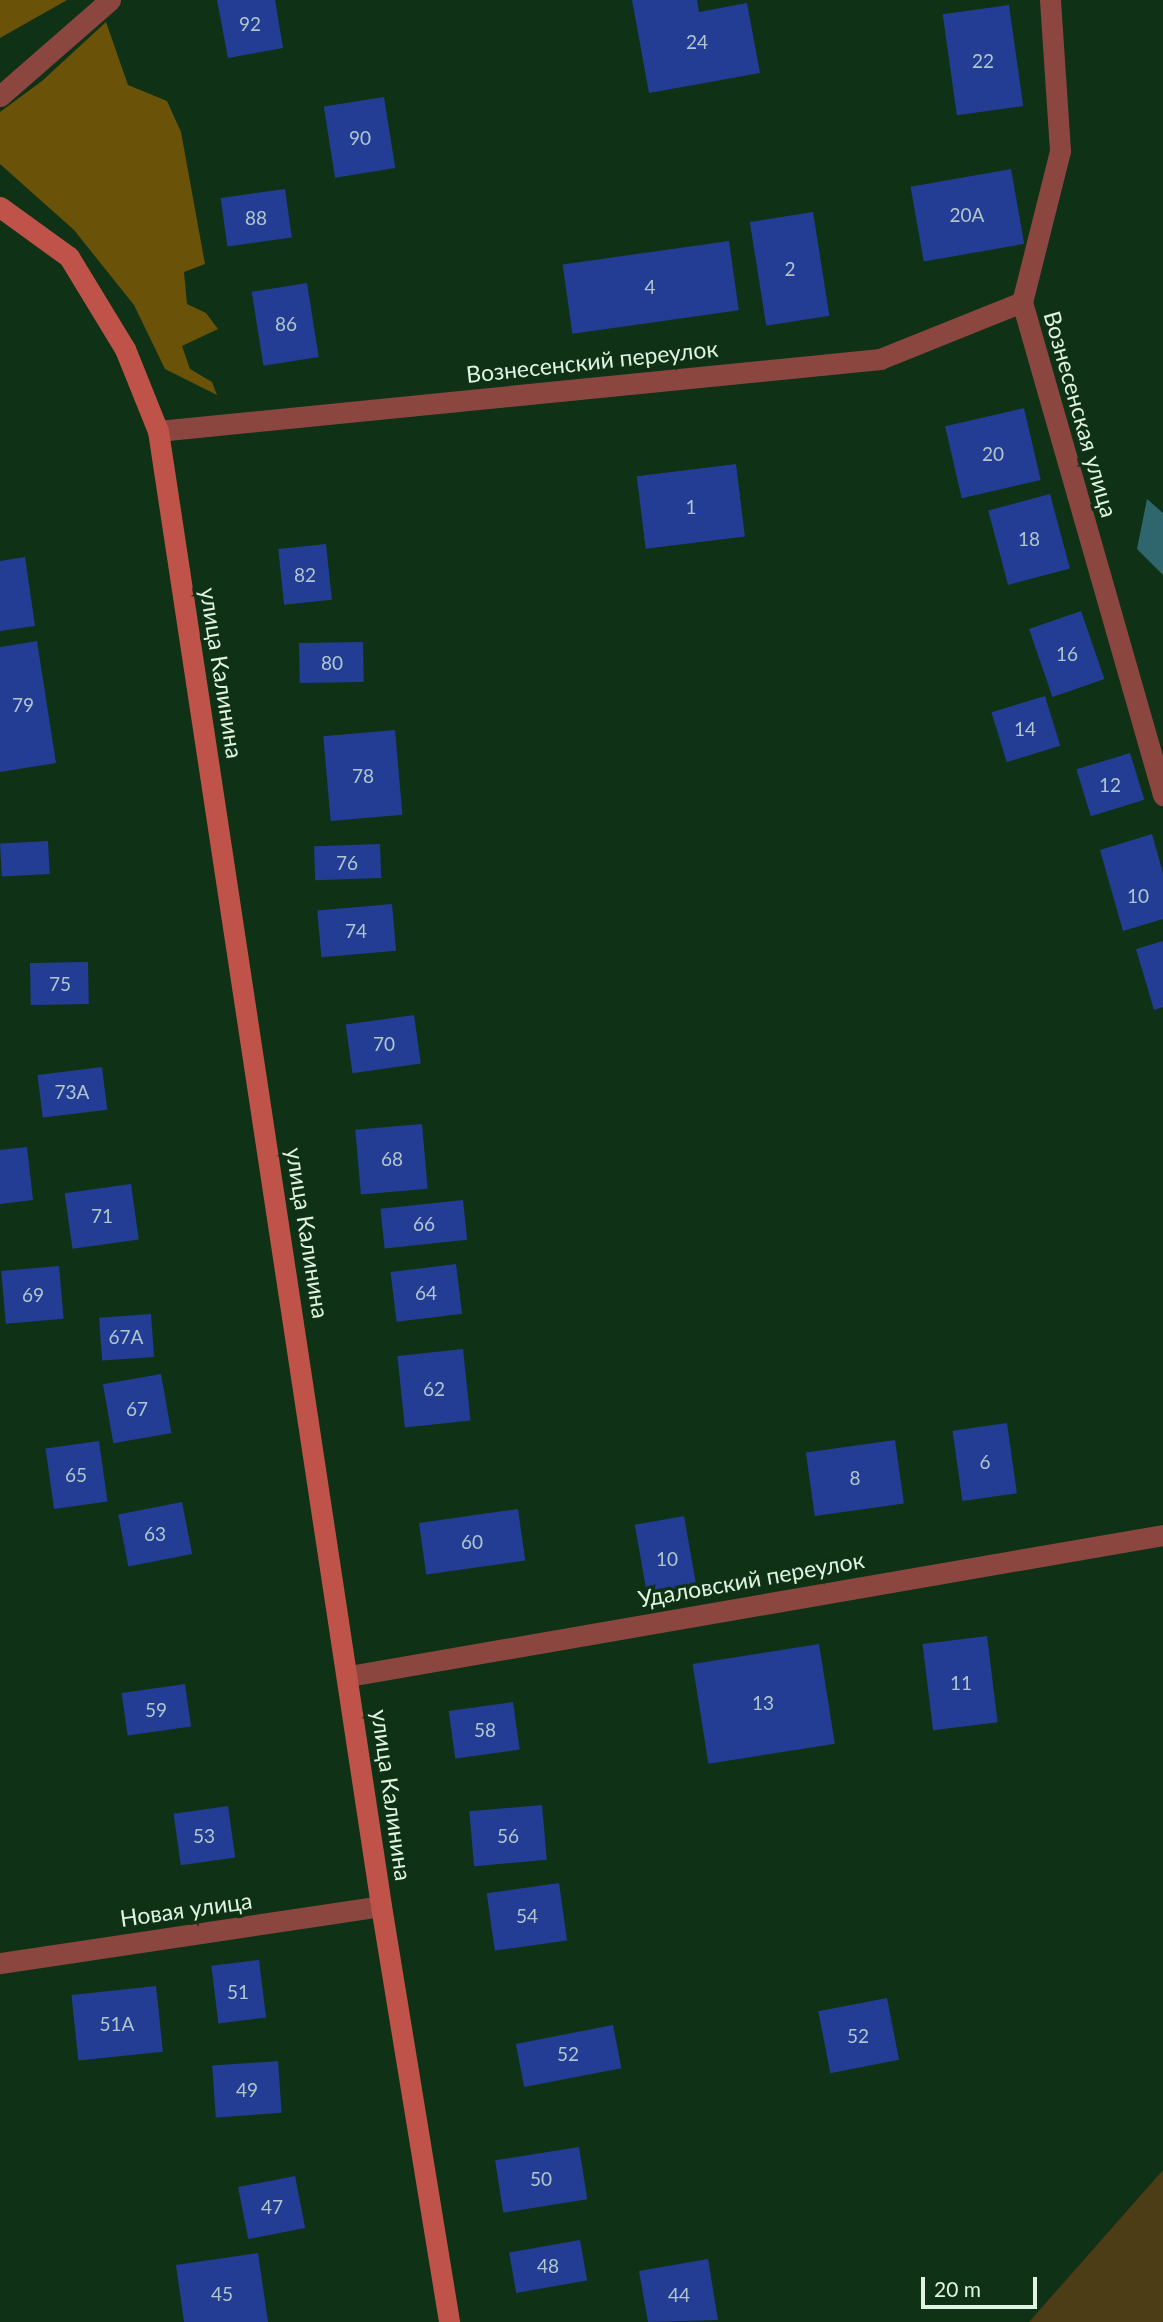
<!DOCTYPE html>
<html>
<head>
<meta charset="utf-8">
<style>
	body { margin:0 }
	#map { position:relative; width:1163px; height:2322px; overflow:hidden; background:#0f3115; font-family:Lato,sans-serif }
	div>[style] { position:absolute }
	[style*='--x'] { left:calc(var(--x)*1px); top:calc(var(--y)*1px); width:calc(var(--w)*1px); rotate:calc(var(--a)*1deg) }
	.green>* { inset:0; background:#4d3d16 }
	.forest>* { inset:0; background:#6b5209 }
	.water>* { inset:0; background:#2f666d }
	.building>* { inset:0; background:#233d95; transform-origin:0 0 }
	.street>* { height:21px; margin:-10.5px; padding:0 10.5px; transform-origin:10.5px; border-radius:10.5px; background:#8a463f }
	.secondary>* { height:21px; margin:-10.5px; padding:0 10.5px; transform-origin:10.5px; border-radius:10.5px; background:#bf534a }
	span { translate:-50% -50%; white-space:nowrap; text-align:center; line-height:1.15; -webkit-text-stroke:7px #0f3115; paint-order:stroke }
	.number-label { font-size:19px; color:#b0c6cd }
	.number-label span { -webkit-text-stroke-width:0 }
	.street-label { font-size:23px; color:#dff3e0 }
	.scale { position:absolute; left:921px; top:2277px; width:116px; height:32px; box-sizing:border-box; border:4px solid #dff3e0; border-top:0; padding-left:9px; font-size:21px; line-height:24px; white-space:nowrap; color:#dff3e0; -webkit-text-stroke:5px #0f3115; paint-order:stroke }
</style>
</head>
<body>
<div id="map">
	<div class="green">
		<div style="clip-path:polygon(1163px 2170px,1163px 2322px,1029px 2322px)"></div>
	</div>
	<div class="forest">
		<div style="clip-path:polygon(0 0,67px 0,0 38px)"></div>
		<div style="clip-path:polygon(106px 22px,128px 85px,167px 101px,181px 132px,205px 264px,184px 272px,187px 304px,206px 313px,218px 329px,182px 346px,190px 369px,212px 382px,217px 395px,165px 369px,134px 305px,74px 230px,0 164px,0 112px,42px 81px)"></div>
	</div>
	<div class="water">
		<div style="clip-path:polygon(1147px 499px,1163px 513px,1163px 575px,1137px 549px)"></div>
	</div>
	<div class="building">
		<div style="clip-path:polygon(217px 0,275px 0,283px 48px,228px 58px)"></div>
		<div style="clip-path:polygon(632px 0,697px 0,699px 12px,747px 3px,760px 73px,649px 93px)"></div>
		<div style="left:1009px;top:5px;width:102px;height:67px;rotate:82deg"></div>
		<div style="left:384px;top:97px;width:72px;height:61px;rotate:81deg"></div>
		<div style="left:1011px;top:169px;width:76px;height:102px;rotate:80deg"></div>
		<div style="left:285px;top:189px;width:49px;height:65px;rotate:82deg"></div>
		<div style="left:813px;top:212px;width:105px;height:64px;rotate:81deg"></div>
		<div style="left:729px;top:241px;width:70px;height:168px;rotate:82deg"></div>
		<div style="left:307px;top:283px;width:75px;height:56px;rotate:81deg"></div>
		<div style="left:1024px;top:408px;width:74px;height:81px;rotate:77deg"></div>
		<div style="left:736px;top:464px;width:73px;height:100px;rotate:83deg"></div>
		<div style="left:1050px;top:494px;width:77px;height:64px;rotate:75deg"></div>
		<div style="left:326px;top:544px;width:56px;height:48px;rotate:84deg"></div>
		<div style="clip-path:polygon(25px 557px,35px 626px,0 631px,0 561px)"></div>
		<div style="left:1081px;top:611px;width:72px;height:55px;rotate:71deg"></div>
		<div style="clip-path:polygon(37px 641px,56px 763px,0 772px,0 647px)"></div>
		<div style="left:363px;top:642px;width:40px;height:64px;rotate:89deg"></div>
		<div style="left:1045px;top:696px;width:52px;height:56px;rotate:73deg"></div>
		<div style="left:395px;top:730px;width:85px;height:72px;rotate:85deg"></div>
		<div style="left:1130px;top:753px;width:49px;height:56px;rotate:73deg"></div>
		<div style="clip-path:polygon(1152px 834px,1163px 873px,1163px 919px,1123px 931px,1100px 850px)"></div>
		<div style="left:48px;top:841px;width:33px;height:48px;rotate:87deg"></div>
		<div style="left:380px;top:844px;width:34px;height:66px;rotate:88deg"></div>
		<div style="left:392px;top:904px;width:47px;height:75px;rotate:85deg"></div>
		<div style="clip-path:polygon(1163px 941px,1163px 1007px,1154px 1010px,1136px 949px)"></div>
		<div style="left:88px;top:962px;width:42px;height:58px;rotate:89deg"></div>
		<div style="left:414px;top:1015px;width:49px;height:69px;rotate:82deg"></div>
		<div style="left:102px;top:1067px;width:43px;height:65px;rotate:83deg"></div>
		<div style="left:422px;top:1124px;width:65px;height:67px;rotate:85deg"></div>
		<div style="clip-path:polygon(27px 1147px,33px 1200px,0 1204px,0 1150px)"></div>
		<div style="left:131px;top:1184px;width:56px;height:67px;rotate:82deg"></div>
		<div style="left:463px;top:1200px;width:40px;height:83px;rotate:84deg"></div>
		<div style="left:456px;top:1264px;width:50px;height:66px;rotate:83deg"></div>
		<div style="left:59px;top:1266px;width:53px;height:58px;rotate:85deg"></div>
		<div style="left:151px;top:1314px;width:43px;height:52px;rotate:86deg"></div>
		<div style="left:463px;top:1349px;width:72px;height:66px;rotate:84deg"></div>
		<div style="left:161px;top:1374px;width:60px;height:59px;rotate:80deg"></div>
		<div style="left:1007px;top:1423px;width:71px;height:55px;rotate:82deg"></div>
		<div style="left:895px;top:1440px;width:64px;height:90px;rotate:82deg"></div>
		<div style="left:99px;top:1441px;width:61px;height:54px;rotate:82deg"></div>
		<div style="left:182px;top:1502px;width:53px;height:65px;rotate:79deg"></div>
		<div style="left:518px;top:1509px;width:52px;height:100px;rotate:82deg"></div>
		<div style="left:684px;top:1516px;width:77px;height:50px;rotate:80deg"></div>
		<div style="left:987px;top:1636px;width:87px;height:65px;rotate:83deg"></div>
		<div style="left:819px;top:1644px;width:101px;height:128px;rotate:81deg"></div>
		<div style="left:185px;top:1684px;width:43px;height:64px;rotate:82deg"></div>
		<div style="left:513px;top:1702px;width:48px;height:65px;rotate:82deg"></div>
		<div style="left:542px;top:1805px;width:55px;height:73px;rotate:85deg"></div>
		<div style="left:228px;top:1806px;width:52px;height:55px;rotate:82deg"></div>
		<div style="left:559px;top:1883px;width:58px;height:73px;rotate:82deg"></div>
		<div style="left:259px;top:1960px;width:58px;height:48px;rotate:83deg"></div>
		<div style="left:156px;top:1986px;width:66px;height:85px;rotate:84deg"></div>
		<div style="left:887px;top:1998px;width:63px;height:70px;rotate:79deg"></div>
		<div style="left:613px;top:2025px;width:44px;height:99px;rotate:79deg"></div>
		<div style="left:278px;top:2061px;width:52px;height:66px;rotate:86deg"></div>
		<div style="left:579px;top:2147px;width:53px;height:85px;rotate:81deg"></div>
		<div style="left:295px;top:2176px;width:53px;height:58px;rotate:79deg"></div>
		<div style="left:580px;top:2240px;width:41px;height:72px;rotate:80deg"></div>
		<div style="clip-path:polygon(258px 2253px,268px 2322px,184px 2322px,176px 2265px)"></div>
		<div style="clip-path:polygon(708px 2259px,718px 2320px,648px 2322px,639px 2271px)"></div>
	</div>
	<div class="street">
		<div style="--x:1050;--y:0;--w:151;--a:86.2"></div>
		<div style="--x:1060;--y:151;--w:156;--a:104.1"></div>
		<div style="--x:1022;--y:302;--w:513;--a:74.04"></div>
		<div style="--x:0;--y:96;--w:146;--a:-41.1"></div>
		<div style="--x:158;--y:431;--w:726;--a:-5.69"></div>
		<div style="--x:880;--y:359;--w:153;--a:-21.9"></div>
		<div style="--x:349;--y:1676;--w:826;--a:-9.83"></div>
		<div style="--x:0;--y:1963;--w:385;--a:-8.5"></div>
	</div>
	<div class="secondary">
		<div style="--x:0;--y:207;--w:85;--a:35.9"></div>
		<div style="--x:69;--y:257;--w:108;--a:58.7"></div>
		<div style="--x:125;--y:349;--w:88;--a:68.1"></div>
		<div style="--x:158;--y:431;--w:1492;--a:81.4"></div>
		<div style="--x:381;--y:1906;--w:422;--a:80.7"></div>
	</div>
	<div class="number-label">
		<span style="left:250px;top:24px">92</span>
		<span style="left:697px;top:42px">24</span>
		<span style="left:983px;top:61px">22</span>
		<span style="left:360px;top:138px">90</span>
		<span style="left:967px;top:215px">20А</span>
		<span style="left:256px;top:218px">88</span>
		<span style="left:790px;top:269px">2</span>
		<span style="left:650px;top:287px">4</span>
		<span style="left:286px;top:324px">86</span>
		<span style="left:993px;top:454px">20</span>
		<span style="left:691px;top:507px">1</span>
		<span style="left:1029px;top:539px">18</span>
		<span style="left:305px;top:575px">82</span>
		<span style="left:1067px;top:654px">16</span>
		<span style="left:332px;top:663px">80</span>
		<span style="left:23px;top:705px">79</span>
		<span style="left:1025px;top:729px">14</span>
		<span style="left:363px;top:776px">78</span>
		<span style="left:1110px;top:785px">12</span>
		<span style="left:347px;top:863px">76</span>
		<span style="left:1138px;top:896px">10</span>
		<span style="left:356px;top:931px">74</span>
		<span style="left:60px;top:984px">75</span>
		<span style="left:384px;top:1044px">70</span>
		<span style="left:72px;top:1092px">73А</span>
		<span style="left:392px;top:1159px">68</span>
		<span style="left:102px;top:1216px">71</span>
		<span style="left:424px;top:1224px">66</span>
		<span style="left:426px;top:1293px">64</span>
		<span style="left:33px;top:1295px">69</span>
		<span style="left:126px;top:1337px">67А</span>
		<span style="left:434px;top:1389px">62</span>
		<span style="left:137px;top:1409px">67</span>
		<span style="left:985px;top:1462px">6</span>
		<span style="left:76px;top:1475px">65</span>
		<span style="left:855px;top:1478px">8</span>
		<span style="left:155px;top:1534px">63</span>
		<span style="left:472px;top:1542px">60</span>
		<span style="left:667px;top:1559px">10</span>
		<span style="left:961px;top:1683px">11</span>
		<span style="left:763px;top:1703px">13</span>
		<span style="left:156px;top:1710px">59</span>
		<span style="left:485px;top:1730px">58</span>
		<span style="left:204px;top:1836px">53</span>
		<span style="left:508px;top:1836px">56</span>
		<span style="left:527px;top:1916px">54</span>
		<span style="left:238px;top:1992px">51</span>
		<span style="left:117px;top:2024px">51А</span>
		<span style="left:858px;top:2036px">52</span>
		<span style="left:568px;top:2054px">52</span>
		<span style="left:247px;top:2090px">49</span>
		<span style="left:541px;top:2179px">50</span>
		<span style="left:272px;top:2207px">47</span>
		<span style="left:548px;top:2266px">48</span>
		<span style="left:222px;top:2294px">45</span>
		<span style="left:679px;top:2295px">44</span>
	</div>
	<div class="street-label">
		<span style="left:592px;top:361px;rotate:-6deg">Вознесенский переулок</span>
		<span style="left:1081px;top:414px;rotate:74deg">Вознесенская улица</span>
		<span style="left:222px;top:673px;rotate:81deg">улица Калинина</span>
		<span style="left:308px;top:1233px;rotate:81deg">улица Калинина</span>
		<span style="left:751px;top:1579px;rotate:-10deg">Удаловский переулок</span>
		<span style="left:392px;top:1795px;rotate:82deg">улица Калинина</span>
		<span style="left:186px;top:1909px;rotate:-8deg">Новая улица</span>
	</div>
	<div class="scale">20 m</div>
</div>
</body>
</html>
